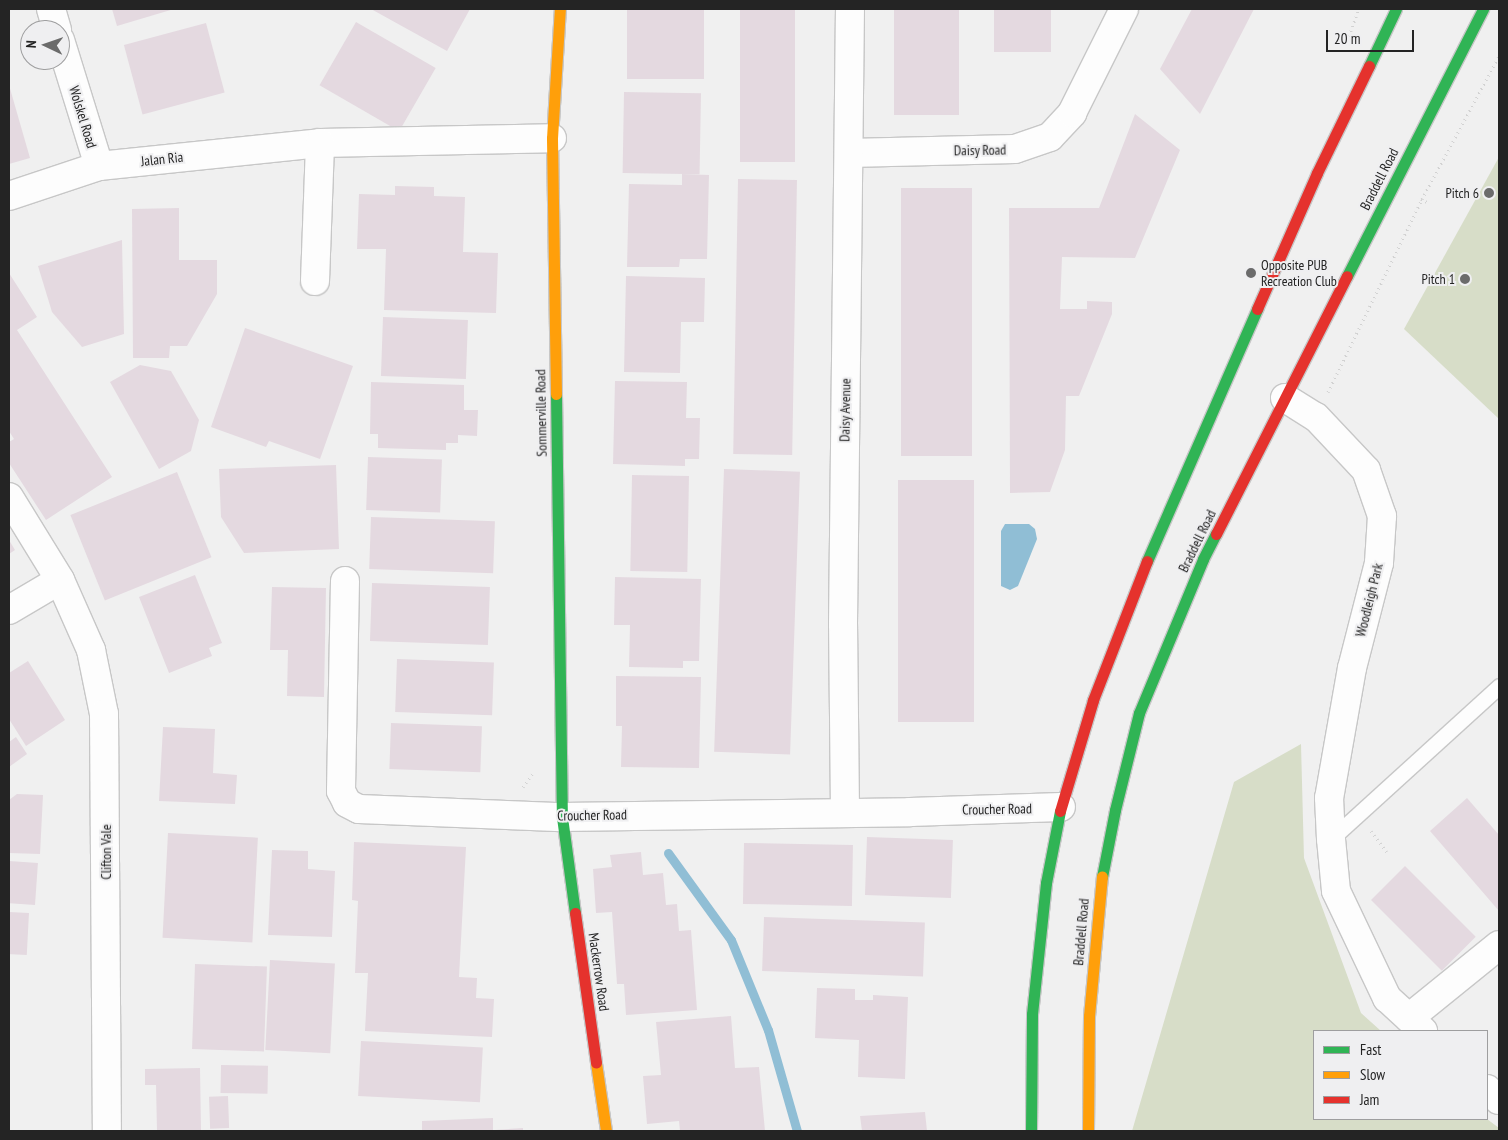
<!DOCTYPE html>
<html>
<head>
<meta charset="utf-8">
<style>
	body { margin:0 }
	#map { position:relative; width:1508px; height:1140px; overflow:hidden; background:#f0f0f0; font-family:"PT Sans Narrow",sans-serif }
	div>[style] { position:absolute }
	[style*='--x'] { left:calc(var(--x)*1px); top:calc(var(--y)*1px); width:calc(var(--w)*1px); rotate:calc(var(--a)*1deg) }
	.green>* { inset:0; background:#d7ddc8 }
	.water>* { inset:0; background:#90bed5 }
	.stream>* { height:9px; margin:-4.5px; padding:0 4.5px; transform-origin:4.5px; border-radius:4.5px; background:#90bed5 }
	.building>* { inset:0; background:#e4d9e0; transform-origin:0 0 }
	.path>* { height:3px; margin-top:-1.5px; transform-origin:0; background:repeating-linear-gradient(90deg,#d2d2d2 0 1px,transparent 0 5px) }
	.roads { filter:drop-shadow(1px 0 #c7c7c7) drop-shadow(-1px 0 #c7c7c7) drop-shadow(0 1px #c7c7c7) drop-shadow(0 -1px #c7c7c7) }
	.lane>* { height:15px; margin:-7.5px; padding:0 7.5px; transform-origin:7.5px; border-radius:7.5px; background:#fdfdfd }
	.street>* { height:28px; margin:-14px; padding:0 14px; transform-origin:14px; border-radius:14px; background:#fdfdfd }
	.fast>* { height:11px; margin:-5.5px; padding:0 5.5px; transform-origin:5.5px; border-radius:5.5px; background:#30b455 }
	.slow>* { height:11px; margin:-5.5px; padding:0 5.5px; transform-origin:5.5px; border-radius:5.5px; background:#ff9f0a }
	.jam>* { height:11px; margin:-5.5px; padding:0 5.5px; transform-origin:5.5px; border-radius:5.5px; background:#e5322d }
	.dots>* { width:14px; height:14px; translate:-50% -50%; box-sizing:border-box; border:2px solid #efeff1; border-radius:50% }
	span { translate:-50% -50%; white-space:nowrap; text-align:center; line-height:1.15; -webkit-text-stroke:4px #efeff1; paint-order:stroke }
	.street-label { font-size:14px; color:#242424 }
	.poi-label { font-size:14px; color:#242424 }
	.right { translate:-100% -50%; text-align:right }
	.left { translate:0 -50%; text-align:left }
	.frame { position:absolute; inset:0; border:10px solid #242424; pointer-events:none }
	.legend { position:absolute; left:1313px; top:1030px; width:175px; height:90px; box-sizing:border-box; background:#efeff1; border:1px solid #9e9e9f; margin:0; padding:6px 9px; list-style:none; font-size:15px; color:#242424 }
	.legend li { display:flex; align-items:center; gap:10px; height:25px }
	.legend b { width:25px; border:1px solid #9e9e9f }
	.north { position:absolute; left:20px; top:20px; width:50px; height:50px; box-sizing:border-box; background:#efeff1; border:1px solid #9e9e9f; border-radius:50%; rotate:273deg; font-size:14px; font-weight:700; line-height:20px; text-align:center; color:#242424 }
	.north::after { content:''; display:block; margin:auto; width:18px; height:22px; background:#6b6b6b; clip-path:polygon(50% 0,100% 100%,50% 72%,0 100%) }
	.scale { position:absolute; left:1326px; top:30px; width:88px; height:22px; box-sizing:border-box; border:2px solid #242424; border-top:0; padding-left:6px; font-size:15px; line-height:18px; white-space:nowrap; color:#242424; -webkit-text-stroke:4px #efeff1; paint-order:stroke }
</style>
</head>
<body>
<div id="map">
	<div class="green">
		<div style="clip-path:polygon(1499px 157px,1499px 419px,1404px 329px)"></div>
		<div style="clip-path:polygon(1301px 744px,1304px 858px,1361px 1013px,1381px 1031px,1314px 1031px,1314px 1119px,1487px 1119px,1499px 1128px,1499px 1131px,1132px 1131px,1234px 782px)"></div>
	</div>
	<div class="water">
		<div style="clip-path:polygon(1005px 524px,1029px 524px,1035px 529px,1037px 539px,1018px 586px,1010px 590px,1001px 586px,1001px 531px)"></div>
	</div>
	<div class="stream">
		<div style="--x:668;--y:853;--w:107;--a:54.1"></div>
		<div style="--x:731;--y:940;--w:97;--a:67.7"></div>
		<div style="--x:768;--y:1030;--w:105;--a:74"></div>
	</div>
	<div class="building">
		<div style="clip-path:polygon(112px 9px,174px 9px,117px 26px)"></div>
		<div style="clip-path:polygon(371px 9px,470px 9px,447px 51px)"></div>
		<div style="left:627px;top:9px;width:77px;height:70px"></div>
		<div style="left:740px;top:9px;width:55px;height:153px"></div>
		<div style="left:894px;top:9px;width:65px;height:106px"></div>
		<div style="left:994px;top:9px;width:57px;height:43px"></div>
		<div style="clip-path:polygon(1192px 9px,1254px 9px,1200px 114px,1160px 69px)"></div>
		<div style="left:356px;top:22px;width:92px;height:73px;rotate:30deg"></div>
		<div style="left:206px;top:23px;width:72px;height:85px;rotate:75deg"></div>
		<div style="clip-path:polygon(9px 85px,30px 158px,9px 164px)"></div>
		<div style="left:624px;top:92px;width:77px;height:81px;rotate:1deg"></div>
		<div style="clip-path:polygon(1135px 114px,1180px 150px,1135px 258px,1062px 257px,1060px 309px,1087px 309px,1087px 301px,1112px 302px,1112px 314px,1079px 396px,1066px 396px,1065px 450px,1050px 492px,1010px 493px,1009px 208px,1099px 208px)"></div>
		<div style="clip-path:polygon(682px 174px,709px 175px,707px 259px,680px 259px,679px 267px,627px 267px,629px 184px,682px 185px)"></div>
		<div style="left:738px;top:179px;width:59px;height:275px;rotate:1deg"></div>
		<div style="clip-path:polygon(395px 186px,434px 187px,434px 196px,465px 197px,463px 252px,498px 253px,496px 313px,384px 310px,386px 249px,357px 249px,359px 194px,395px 195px)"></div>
		<div style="left:901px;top:188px;width:71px;height:268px"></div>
		<div style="clip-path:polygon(179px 208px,179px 260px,217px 260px,217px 294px,187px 346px,170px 346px,169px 358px,133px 358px,132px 209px)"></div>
		<div style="clip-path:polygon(122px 240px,124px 334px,82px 347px,52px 312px,38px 266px)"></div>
		<div style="clip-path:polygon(9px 273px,37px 317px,17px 330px,112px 477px,46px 520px,9px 463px,9px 442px,14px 439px,9px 431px)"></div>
		<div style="clip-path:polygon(626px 276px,705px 278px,704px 322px,681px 322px,680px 373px,624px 372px)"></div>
		<div style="left:383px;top:317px;width:85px;height:59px;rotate:2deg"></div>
		<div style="clip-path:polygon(245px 328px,353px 366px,320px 459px,269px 441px,266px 447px,211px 427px)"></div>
		<div style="clip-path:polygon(140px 365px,171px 371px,199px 420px,191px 451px,159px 469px,110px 382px)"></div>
		<div style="clip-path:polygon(615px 381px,687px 382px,686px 418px,700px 418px,699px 459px,685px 459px,685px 466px,613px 464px)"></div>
		<div style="clip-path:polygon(371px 382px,464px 385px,464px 410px,478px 410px,477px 436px,458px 435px,458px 443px,446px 443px,446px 450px,378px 448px,378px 434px,370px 434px)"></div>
		<div style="left:368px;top:457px;width:74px;height:53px;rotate:2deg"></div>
		<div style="clip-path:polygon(336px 465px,339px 549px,244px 553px,221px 517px,219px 469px)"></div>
		<div style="left:724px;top:469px;width:76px;height:283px;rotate:2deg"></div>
		<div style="left:177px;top:472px;width:92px;height:115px;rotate:68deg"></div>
		<div style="left:632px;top:475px;width:57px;height:96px;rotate:1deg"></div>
		<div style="left:898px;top:480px;width:76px;height:242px"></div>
		<div style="left:371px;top:517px;width:124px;height:52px;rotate:2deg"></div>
		<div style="clip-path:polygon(9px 540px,15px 550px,9px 554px)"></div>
		<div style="clip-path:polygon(195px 575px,222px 643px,209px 648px,212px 656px,169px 673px,139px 597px)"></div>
		<div style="clip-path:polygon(615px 577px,701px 579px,699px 661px,683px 661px,683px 668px,629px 667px,630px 625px,614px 625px)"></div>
		<div style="left:372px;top:583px;width:118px;height:58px;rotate:2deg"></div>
		<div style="clip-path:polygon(272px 587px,326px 588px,324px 697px,287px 696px,288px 650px,270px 650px)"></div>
		<div style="left:397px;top:659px;width:97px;height:53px;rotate:2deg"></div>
		<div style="clip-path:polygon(28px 661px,65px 720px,26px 746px,9px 719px,9px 673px)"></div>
		<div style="clip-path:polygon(616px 676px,701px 677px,699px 768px,621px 767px,622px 726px,616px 726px)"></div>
		<div style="left:391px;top:723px;width:91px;height:46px;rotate:2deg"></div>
		<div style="clip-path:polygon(163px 727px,215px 729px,213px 773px,237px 775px,235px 804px,159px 801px)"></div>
		<div style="clip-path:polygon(16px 737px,27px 754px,9px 767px,9px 742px)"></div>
		<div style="clip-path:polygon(17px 794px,43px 795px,40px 854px,9px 853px,9px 800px)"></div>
		<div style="clip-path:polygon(1467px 798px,1499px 835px,1499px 911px,1430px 831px)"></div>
		<div style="left:168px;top:833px;width:90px;height:105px;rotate:3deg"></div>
		<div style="left:867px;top:837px;width:86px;height:58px;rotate:2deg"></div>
		<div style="clip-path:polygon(354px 842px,466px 847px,459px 977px,477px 978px,476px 998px,494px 999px,492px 1037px,365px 1031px,368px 973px,355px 973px,358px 901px,352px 900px)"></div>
		<div style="left:744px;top:843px;width:109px;height:61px;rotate:1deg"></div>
		<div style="clip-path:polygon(272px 850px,308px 851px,308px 869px,335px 871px,332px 937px,268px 935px)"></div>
		<div style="clip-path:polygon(641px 852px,643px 875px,663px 873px,666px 905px,677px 904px,679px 931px,691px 930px,697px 1010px,626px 1015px,624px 984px,617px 984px,612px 912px,596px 913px,593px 869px,612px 867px,610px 855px)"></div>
		<div style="left:9px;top:861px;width:29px;height:42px;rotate:4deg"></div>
		<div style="left:1405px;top:866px;width:100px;height:48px;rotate:45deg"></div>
		<div style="left:9px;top:912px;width:20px;height:42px;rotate:3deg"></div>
		<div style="left:764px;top:917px;width:161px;height:54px;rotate:2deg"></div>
		<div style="left:270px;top:960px;width:65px;height:90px;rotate:3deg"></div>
		<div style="left:195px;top:964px;width:72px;height:85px;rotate:2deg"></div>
		<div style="clip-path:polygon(817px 988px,855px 989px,855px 1000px,873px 1000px,873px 995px,908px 997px,905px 1079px,858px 1077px,859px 1040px,815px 1038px)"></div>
		<div style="clip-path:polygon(731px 1016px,735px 1068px,759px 1067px,765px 1131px,680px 1131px,679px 1121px,647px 1124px,643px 1076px,661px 1075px,656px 1022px)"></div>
		<div style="left:361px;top:1041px;width:122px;height:55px;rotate:3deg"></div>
		<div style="left:221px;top:1065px;width:47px;height:28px;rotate:1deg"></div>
		<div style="clip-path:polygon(200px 1068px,201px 1131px,157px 1131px,156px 1085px,145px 1085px,145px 1069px)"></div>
		<div style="left:228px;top:1096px;width:32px;height:19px;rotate:88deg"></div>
		<div style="clip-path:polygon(925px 1112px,927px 1131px,862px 1131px,860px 1116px)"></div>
		<div style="clip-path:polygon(493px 1118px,493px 1131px,422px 1131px,422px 1121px)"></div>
		<div style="clip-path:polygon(523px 1128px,523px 1131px,495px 1131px,495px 1130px)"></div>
	</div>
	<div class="path">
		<div style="--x:1349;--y:36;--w:29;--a:-70"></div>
		<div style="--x:1421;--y:199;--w:7;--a:27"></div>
		<div style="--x:1328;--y:392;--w:215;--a:-64"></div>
		<div style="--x:1422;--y:199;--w:162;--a:-61.7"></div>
		<div style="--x:523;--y:787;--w:16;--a:-55"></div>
		<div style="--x:1371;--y:831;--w:26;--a:53"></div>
	</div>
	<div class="roads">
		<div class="lane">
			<div style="--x:1331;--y:839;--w:227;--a:-42.3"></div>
		</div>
		<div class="street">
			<div style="--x:51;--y:9;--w:22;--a:74"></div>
			<div style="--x:60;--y:40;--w:132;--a:72.8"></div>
			<div style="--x:849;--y:153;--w:166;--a:-1.4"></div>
			<div style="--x:1015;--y:149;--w:37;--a:-19"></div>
			<div style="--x:1050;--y:137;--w:33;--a:-47"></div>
			<div style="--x:1072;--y:113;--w:116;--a:-63.4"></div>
			<div style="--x:9;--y:196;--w:95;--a:-18.4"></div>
			<div style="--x:99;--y:166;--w:222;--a:-5.9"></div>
			<div style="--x:320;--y:143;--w:232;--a:-1.2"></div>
			<div style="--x:315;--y:281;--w:138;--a:-87.9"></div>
			<div style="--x:1285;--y:398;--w:36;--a:32"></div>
			<div style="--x:1316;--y:417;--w:73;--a:46.7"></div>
			<div style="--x:1366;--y:470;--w:49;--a:70.8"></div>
			<div style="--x:1382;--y:516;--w:47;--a:93.7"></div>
			<div style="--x:1379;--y:563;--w:108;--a:104.4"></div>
			<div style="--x:1352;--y:668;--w:132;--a:100"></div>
			<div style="--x:1329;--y:798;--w:41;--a:87.2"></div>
			<div style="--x:1331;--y:839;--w:52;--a:84.5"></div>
			<div style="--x:1336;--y:891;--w:119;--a:64.5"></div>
			<div style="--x:1387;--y:998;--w:49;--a:42.5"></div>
			<div style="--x:9;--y:497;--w:97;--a:58.4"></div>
			<div style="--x:60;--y:580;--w:77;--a:66.1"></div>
			<div style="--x:91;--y:650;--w:65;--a:78.5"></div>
			<div style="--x:104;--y:714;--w:417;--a:89.6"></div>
			<div style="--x:345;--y:581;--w:210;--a:91.1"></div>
			<div style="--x:341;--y:791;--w:13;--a:63"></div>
			<div style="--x:347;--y:803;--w:13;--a:27"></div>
			<div style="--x:359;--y:809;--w:203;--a:2.3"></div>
			<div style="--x:562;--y:817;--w:348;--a:-0.8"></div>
			<div style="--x:910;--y:812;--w:151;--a:-1.9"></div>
			<div style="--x:9;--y:610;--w:59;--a:-30.5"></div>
			<div style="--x:845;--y:812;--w:188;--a:-90.6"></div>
			<div style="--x:843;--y:624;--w:615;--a:-89.35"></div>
			<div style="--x:1409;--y:1018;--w:116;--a:-39"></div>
			<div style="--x:1487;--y:1089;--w:16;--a:43"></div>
		</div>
		<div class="fast">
			<div style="--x:1369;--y:66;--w:63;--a:-64.7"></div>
			<div style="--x:1347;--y:276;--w:300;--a:-63"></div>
			<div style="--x:556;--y:394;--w:423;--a:89.2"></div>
			<div style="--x:562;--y:817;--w:97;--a:82.3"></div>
			<div style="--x:1147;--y:561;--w:275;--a:-66.4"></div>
			<div style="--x:1102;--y:877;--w:68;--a:-79"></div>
			<div style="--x:1115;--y:810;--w:100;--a:-76.1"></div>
			<div style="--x:1139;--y:713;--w:167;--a:-67.4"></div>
			<div style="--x:1203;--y:559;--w:28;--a:-63"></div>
			<div style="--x:1031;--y:1131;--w:117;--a:-89.5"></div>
			<div style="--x:1032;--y:1014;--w:132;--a:-83.9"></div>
			<div style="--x:1046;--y:883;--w:73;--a:-79"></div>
		</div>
		<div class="slow">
			<div style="--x:556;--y:394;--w:256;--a:-90.9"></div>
			<div style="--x:552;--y:138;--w:129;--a:-86.5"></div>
			<div style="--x:596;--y:1063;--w:69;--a:81.6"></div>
			<div style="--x:1088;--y:1131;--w:115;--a:-89.5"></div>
			<div style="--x:1089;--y:1016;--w:140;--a:-84.7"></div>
		</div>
		<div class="jam">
			<div style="--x:1257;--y:309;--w:149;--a:-66.2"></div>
			<div style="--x:1317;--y:173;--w:119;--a:-64.1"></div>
			<div style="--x:1216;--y:534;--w:289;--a:-63.1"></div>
			<div style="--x:1060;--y:811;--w:116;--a:-73.4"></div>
			<div style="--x:1093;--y:700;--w:149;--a:-68.8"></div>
			<div style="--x:575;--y:913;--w:151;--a:82"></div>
		</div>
	</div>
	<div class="dots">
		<div style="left:1489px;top:193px;background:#6b6b6b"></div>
		<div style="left:1251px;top:273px;background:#6b6b6b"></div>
		<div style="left:1465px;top:279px;background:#6b6b6b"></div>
	</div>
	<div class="street-label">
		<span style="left:83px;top:117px;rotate:73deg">Wolskel Road</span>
		<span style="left:980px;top:150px;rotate:-1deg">Daisy Road</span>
		<span style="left:162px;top:159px;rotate:-6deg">Jalan Ria</span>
		<span style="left:1379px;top:179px;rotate:-63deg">Braddell Road</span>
		<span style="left:845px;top:410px;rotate:-89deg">Daisy Avenue</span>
		<span style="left:541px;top:413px;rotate:-91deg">Sommerville Road</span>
		<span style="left:1197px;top:541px;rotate:-64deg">Braddell Road</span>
		<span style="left:1369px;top:600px;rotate:-76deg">Woodleigh Park</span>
		<span style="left:997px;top:809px;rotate:-1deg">Croucher Road</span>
		<span style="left:592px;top:815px;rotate:-1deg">Croucher Road</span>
		<span style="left:106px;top:852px;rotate:-90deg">Clifton Vale</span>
		<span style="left:1081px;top:932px;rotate:-85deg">Braddell Road</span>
		<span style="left:599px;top:972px;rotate:82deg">Mackerrow Road</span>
	</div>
	<div class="poi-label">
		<span class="right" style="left:1479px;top:193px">Pitch 6</span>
		<span class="left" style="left:1261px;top:273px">Opposite PUB<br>Recreation Club</span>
		<span class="right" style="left:1455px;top:279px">Pitch 1</span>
	</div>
	<div class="frame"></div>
	<ul class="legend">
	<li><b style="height:6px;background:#30b455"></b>Fast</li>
	<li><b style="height:6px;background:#ff9f0a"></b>Slow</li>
	<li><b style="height:6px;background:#e5322d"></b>Jam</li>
	</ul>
	<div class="north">N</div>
	<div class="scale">20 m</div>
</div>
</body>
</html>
